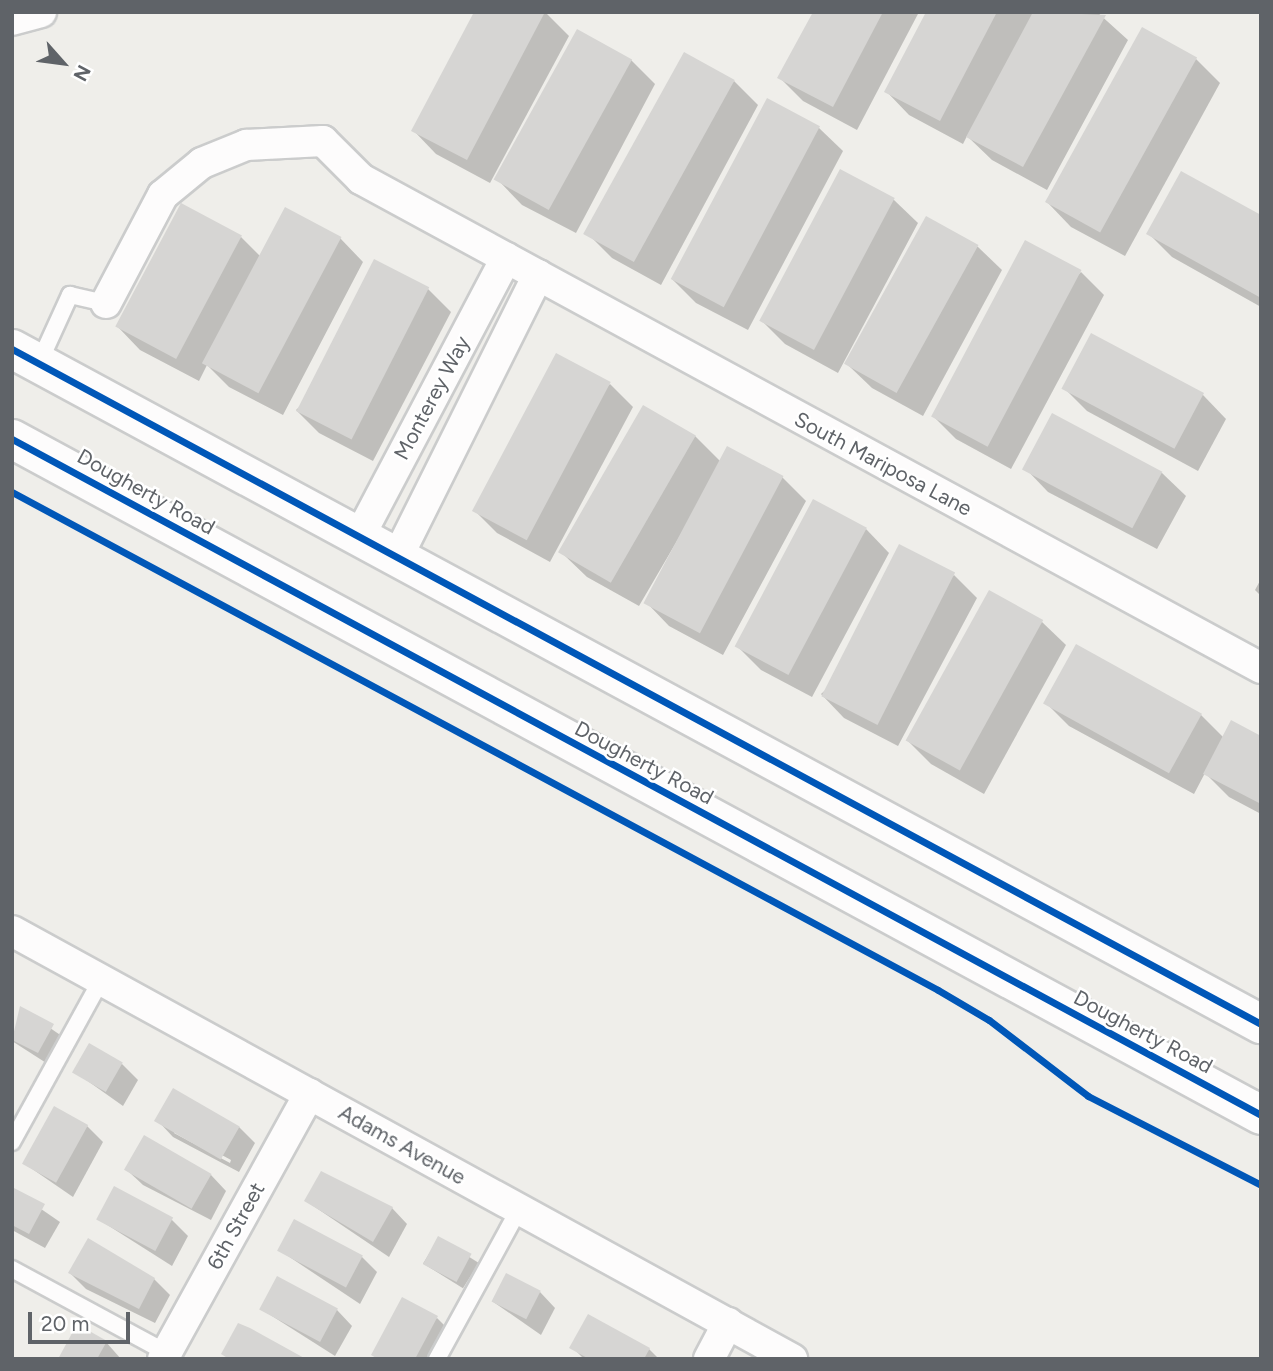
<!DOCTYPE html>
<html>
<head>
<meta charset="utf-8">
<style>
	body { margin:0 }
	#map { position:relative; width:1273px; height:1371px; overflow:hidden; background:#efeeea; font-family:Figtree,sans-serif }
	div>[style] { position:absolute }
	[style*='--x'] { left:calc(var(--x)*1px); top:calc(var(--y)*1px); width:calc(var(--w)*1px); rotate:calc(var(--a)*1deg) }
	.shadow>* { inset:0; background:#0003; transform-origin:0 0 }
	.building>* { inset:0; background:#d6d5d3; transform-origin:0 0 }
	.roads { filter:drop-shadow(2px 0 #cbcccc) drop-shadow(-2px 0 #cbcccc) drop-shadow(0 2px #cbcccc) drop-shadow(0 -2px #cbcccc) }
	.service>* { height:16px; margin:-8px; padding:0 8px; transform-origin:8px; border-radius:8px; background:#fdfcfc }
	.minor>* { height:30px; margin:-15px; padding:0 15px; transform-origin:15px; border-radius:15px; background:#fdfcfc }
	.secondary>* { height:38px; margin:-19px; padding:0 19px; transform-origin:19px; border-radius:19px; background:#fdfcfc }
	.cycleway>* { height:7px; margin:-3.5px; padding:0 3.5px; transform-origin:3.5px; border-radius:3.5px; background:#0057b8 }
	span { translate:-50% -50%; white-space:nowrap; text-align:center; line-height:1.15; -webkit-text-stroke:5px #fff; paint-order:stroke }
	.street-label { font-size:21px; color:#5f6368 }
	.frame { position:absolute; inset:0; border:14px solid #5f6368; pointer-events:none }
	.north { position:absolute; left:28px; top:28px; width:70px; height:70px; -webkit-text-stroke:5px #fff; paint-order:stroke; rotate:118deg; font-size:19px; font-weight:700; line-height:28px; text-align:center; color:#5f6368 }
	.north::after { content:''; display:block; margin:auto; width:24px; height:32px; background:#5f6368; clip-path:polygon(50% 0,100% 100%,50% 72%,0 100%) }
	.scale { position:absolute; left:28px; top:1312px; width:102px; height:32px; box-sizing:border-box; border:4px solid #5f6368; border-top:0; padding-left:9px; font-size:21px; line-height:24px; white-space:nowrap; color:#5f6368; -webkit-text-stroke:5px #fff; paint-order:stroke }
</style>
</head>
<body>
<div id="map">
	<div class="shadow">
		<div style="clip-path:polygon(476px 12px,545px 12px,569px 36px,490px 183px,436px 154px,413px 130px)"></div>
		<div style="clip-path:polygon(815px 12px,919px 12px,857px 130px,803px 101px,780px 78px)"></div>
		<div style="clip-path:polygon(928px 12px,1097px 12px,1128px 40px,1047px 190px,992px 160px,967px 136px,963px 144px,909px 115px,886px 91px)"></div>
		<div style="clip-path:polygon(1196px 59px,1220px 83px,1125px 256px,1071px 227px,1048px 203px)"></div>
		<div style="clip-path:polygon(631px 60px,655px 84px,576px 233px,522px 205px,499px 181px)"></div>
		<div style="clip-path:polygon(734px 81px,758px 105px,661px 285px,612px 258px,588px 234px)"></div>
		<div style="clip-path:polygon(767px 100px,819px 128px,843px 151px,748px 330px,696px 303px,672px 279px)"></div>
		<div style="clip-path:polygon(841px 172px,894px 200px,918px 223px,838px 373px,785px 344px,762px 321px)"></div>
		<div style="clip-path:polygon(1261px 217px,1261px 307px,1172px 257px,1148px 233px)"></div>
		<div style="clip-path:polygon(927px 219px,978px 247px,1002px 270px,923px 416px,872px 388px,848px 365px)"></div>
		<div style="clip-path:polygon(241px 237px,261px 257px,340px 238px,363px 262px,283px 415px,229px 387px,207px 365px,199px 381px,140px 350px,117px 326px)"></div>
		<div style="clip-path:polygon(1081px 272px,1104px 295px,1011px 469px,956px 439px,933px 416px)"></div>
		<div style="clip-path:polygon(428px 289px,451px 312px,373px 461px,319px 433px,296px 410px)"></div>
		<div style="clip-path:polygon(610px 384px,633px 407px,550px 562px,497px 533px,474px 510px)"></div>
		<div style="clip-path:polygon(1064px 388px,1203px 395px,1226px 419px,1198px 471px,1087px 411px)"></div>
		<div style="clip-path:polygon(695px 436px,721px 462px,782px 477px,806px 501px,723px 655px,669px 626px,646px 602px,705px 493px,639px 606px,587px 577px,563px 554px)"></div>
		<div style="clip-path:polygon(1025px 468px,1162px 473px,1186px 496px,1157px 549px,1048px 492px)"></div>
		<div style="clip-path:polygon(866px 529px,889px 553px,812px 697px,761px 670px,737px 646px)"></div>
		<div style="clip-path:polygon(954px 575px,977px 598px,898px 746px,844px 718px,821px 694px)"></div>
		<div style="clip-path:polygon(1261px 579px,1261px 596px,1255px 590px)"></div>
		<div style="clip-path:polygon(990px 593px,1042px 622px,1066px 645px,984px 794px,931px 764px,908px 741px)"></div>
		<div style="clip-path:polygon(1076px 646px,1201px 715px,1224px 738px,1261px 738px,1261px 814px,1229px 797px,1205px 773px,1194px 794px,1069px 726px,1045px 702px)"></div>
		<div style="clip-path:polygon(21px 1008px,69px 1041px,54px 1068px,12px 1041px)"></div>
		<div style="clip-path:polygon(122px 1064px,138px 1080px,123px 1106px,75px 1072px)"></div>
		<div style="clip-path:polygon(evenodd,158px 1121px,239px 1127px,255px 1143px,239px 1172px,173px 1137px,158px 1121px,174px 1129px,231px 1160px,230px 1163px,174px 1133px,174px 1129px)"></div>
		<div style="clip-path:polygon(87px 1126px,103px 1142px,73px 1197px,25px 1164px)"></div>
		<div style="clip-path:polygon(127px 1170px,211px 1175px,226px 1191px,211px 1220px,143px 1185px)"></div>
		<div style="clip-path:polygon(12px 1189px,60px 1222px,45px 1248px,12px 1230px)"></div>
		<div style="clip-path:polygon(306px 1201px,392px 1208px,407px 1224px,389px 1257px)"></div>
		<div style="clip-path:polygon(98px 1219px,172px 1220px,188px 1236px,172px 1266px)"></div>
		<div style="left:439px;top:1238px;width:47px;height:30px;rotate:32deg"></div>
		<div style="clip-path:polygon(279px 1250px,362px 1257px,377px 1272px,360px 1304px)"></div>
		<div style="clip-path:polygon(70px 1273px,154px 1279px,170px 1295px,155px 1323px,86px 1289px)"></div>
		<div style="clip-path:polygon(540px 1292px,555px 1308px,541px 1335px,492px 1301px)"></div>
		<div style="clip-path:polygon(261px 1309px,337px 1310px,352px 1326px,335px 1356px)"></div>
		<div style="clip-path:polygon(437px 1318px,453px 1334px,439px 1359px,373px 1355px)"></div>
		<div style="clip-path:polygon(106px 1342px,121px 1359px,60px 1359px)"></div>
		<div style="clip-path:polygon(574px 1349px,649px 1349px,659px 1359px,584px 1359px)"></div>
	</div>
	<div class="building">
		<div style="clip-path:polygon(474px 12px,545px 12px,467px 160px,411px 131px)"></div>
		<div style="clip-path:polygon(813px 12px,883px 12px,833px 107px,777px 78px)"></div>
		<div style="clip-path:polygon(926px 12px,997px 12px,940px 121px,884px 92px)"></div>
		<div style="clip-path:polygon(1033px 12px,1106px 15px,1023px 167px,966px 137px)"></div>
		<div style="left:1142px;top:27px;width:63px;height:200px;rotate:29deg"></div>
		<div style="left:577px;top:29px;width:63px;height:172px;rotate:29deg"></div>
		<div style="left:684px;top:52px;width:58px;height:208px;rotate:29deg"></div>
		<div style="left:767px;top:98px;width:60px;height:205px;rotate:28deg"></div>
		<div style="left:840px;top:169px;width:62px;height:172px;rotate:28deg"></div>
		<div style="clip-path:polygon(1181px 171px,1261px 215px,1261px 298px,1146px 234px)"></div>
		<div style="left:181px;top:203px;width:69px;height:140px;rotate:28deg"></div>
		<div style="left:285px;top:207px;width:64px;height:177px;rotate:28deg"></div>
		<div style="left:926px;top:216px;width:60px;height:169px;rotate:29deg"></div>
		<div style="left:1025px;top:240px;width:64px;height:200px;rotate:28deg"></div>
		<div style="left:374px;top:259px;width:62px;height:171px;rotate:27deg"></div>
		<div style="left:1091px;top:333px;width:128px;height:63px;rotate:28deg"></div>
		<div style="left:556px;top:353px;width:62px;height:179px;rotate:28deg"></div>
		<div style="left:643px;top:405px;width:61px;height:170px;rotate:30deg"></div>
		<div style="left:1052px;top:413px;width:125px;height:64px;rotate:28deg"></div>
		<div style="left:727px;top:446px;width:64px;height:178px;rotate:28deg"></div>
		<div style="left:813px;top:499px;width:61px;height:167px;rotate:28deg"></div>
		<div style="left:899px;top:544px;width:63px;height:171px;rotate:27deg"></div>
		<div style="left:989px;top:590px;width:62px;height:172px;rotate:29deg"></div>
		<div style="left:1076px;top:644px;width:144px;height:68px;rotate:29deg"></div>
		<div style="clip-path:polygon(1231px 720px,1261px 736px,1261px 804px,1203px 774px)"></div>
		<div style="clip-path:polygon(20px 1006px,54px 1024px,38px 1053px,12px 1040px)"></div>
		<div style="left:89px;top:1043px;width:39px;height:34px;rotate:30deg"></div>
		<div style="left:173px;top:1088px;width:77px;height:38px;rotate:30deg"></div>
		<div style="left:54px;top:1106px;width:39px;height:66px;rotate:29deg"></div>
		<div style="left:144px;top:1135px;width:78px;height:40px;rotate:30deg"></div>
		<div style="clip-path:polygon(321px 1171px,393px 1207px,373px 1242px,304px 1201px)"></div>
		<div style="left:114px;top:1186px;width:67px;height:38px;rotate:28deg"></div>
		<div style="clip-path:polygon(12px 1187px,45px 1204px,29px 1234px,12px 1225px)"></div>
		<div style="left:294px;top:1219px;width:78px;height:36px;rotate:28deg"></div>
		<div style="left:438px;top:1236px;width:38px;height:32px;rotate:28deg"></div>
		<div style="clip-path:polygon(88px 1238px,155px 1278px,139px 1309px,68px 1273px)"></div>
		<div style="left:506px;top:1273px;width:39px;height:32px;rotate:27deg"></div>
		<div style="left:277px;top:1276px;width:69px;height:38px;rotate:28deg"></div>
		<div style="clip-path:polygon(402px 1297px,438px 1316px,415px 1359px,378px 1359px,371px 1355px)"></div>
		<div style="clip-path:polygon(588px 1314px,650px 1348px,644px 1359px,589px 1359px,569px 1348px)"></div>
		<div style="clip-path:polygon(238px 1323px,250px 1328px,306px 1359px,229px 1359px,221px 1354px)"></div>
		<div style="clip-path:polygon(77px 1324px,107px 1341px,97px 1359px,58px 1359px)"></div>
	</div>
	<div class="roads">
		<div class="service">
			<div style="--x:39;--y:363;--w:75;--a:-65.5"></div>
			<div style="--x:70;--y:295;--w:37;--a:13"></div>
			<div style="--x:12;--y:1142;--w:185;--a:-61.2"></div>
			<div style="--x:12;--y:1269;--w:183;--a:28.4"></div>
			<div style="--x:437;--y:1359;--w:171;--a:-61.3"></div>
		</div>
		<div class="minor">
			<div style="--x:12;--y:20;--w:30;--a:-15"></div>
			<div style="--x:106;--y:303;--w:122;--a:-62.2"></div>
			<div style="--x:163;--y:195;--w:50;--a:-39.4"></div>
			<div style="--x:202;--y:163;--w:48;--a:-22.2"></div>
			<div style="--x:246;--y:145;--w:77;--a:-3"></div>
			<div style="--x:323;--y:141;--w:54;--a:45"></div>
			<div style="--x:361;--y:179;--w:1024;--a:28.52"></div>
			<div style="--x:358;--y:539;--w:318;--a:-62.2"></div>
			<div style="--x:398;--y:556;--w:314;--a:-63.5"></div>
			<div style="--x:12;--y:931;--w:890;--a:28.75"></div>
			<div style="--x:163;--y:1359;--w:303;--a:-61.1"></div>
			<div style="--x:709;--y:1359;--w:41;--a:-62.2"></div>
		</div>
		<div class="secondary">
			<div style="--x:12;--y:349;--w:1420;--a:28.39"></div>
			<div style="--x:12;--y:439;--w:1420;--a:28.42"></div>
		</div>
	</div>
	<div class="cycleway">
		<div style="--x:12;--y:349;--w:1420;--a:28.39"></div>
		<div style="--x:12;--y:439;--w:1420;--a:28.42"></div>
		<div style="--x:12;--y:492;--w:1051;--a:28.27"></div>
		<div style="--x:938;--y:990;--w:59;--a:30.5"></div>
		<div style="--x:989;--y:1020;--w:125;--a:37.5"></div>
		<div style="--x:1088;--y:1096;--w:195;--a:27.2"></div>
	</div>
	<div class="street-label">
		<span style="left:432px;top:398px;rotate:-62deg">Monterey Way</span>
		<span style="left:883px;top:464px;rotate:28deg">South Mariposa Lane</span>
		<span style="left:146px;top:492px;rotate:29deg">Dougherty Road</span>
		<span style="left:644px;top:763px;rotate:28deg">Dougherty Road</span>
		<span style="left:1143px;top:1032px;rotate:28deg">Dougherty Road</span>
		<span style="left:402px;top:1145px;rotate:29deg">Adams Avenue</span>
		<span style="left:236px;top:1226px;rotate:-61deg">6th Street</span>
	</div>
	<div class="frame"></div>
	<div class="north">N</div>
	<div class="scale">20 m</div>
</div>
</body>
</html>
